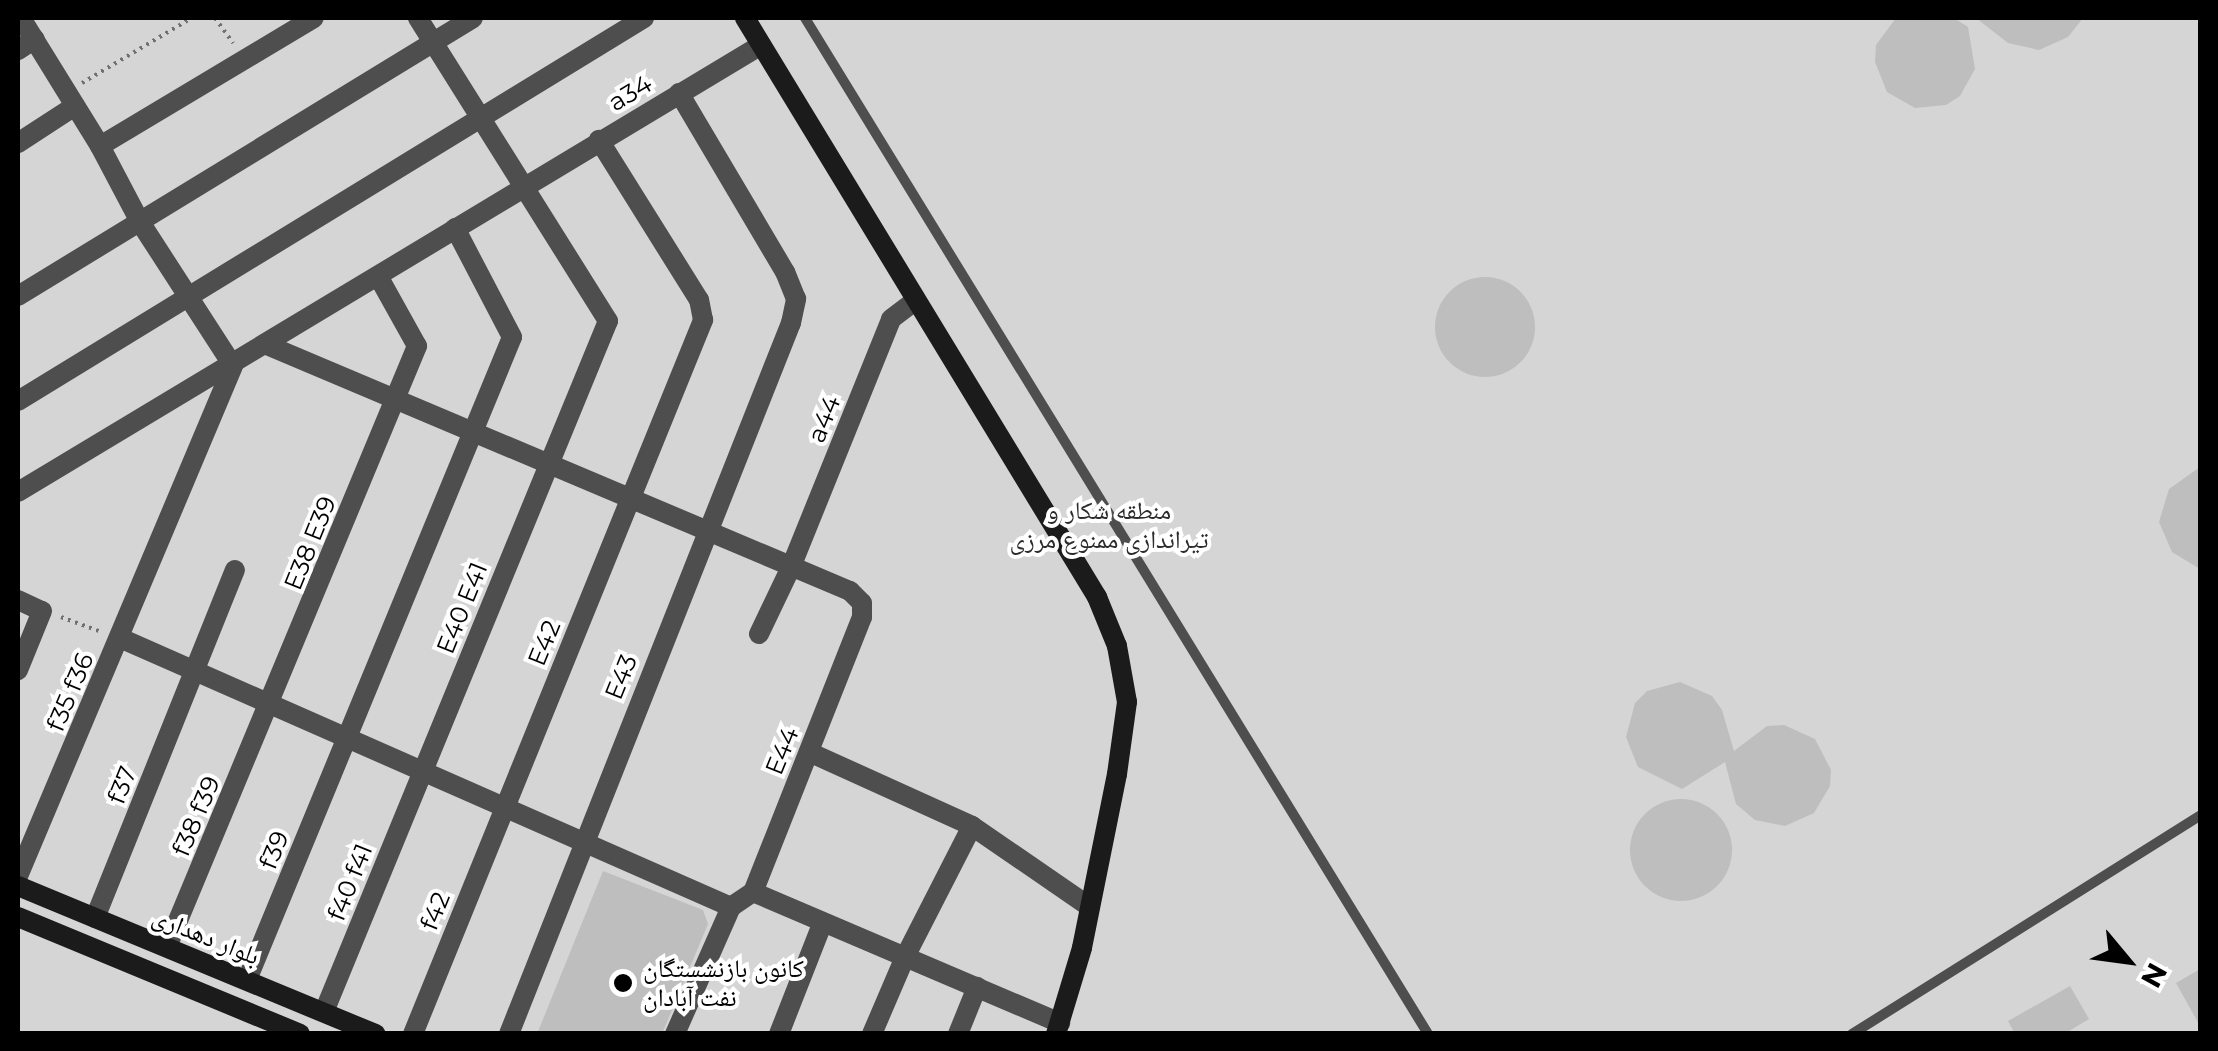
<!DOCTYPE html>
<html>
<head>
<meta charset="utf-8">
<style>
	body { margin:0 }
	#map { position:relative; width:2218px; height:1051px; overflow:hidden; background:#fff; font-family:Montserrat,"Noto Naskh Arabic",sans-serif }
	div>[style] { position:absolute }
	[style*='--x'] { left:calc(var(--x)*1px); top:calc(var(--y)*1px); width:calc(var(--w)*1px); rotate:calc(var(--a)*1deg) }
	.green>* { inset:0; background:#d5d5d5; transform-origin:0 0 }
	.building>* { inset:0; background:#bebebe }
	.round { border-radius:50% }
	.path>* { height:4px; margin-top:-2px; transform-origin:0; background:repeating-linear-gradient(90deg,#707070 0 2.5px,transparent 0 7.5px) }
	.lane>* { height:10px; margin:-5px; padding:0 5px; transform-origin:5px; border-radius:5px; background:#4e4e4e }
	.street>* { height:20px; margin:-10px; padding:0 10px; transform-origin:10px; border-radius:10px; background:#4e4e4e }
	.secondary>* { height:20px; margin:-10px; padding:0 10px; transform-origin:10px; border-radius:10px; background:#1b1b1b }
	.dots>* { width:28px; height:28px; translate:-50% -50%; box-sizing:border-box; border:5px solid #fff; border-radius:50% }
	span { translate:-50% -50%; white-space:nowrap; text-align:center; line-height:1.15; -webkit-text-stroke:8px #fff; paint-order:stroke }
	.street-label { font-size:25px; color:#000 }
	.park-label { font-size:25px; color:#2c2c2c }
	.poi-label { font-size:25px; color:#000 }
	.left { translate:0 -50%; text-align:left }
	.frame { position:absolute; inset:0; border:20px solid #000; pointer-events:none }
	.north { position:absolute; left:2078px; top:911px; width:100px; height:100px; -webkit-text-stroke:8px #fff; paint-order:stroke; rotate:119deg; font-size:28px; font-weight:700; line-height:40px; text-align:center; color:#000 }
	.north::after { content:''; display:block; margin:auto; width:35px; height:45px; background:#000; clip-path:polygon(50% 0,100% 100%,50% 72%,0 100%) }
</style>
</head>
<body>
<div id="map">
	<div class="green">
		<div style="left:18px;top:18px;width:2182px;height:1015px"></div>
	</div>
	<div class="building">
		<div style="clip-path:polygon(1896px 18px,1954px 18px,1968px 27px,1975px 69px,1960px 96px,1946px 105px,1915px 108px,1887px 92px,1875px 62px,1876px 45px)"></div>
		<div style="clip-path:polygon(1976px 18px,2083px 18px,2068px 37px,2039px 50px,2008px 43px)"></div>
		<div class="round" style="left:1435px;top:277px;width:100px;height:100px"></div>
		<div style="clip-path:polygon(2200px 467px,2200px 569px,2172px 552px,2159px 522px,2169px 489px)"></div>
		<div style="clip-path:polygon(1680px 682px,1712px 696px,1722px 710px,1734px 751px,1767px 726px,1784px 725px,1815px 739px,1831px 770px,1830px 786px,1814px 813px,1785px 826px,1755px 820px,1736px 804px,1725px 762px,1682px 789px,1638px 767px,1626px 737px,1635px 703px,1647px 691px)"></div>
		<div class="round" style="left:1630px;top:799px;width:102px;height:102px"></div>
		<div style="clip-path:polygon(603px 871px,703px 910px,708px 924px,662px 1034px,537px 1034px)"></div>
		<div style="clip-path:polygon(2200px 969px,2200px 1026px,2176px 983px)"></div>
		<div style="clip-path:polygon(2070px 986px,2089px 1019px,2064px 1034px,2015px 1034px,2008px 1021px)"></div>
	</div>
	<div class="path">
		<div style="--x:186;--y:18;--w:26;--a:0"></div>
		<div style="--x:215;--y:18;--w:31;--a:54"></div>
		<div style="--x:82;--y:83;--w:126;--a:-30.7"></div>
		<div style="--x:61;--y:617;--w:40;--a:20.2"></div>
	</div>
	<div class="lane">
		<div style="--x:805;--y:18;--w:1192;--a:58.48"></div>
		<div style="--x:1852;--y:1034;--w:411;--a:-32.1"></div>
	</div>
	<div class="street">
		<div style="--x:21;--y:18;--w:150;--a:58.3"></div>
		<div style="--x:100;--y:146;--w:86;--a:62.2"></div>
		<div style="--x:140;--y:222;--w:171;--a:57.1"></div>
		<div style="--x:18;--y:50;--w:20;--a:-33"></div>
		<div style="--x:18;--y:143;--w:68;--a:-33"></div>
		<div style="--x:100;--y:146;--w:249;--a:-30.9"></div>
		<div style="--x:18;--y:296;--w:533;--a:-31.42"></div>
		<div style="--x:267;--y:345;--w:633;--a:22.88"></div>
		<div style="--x:850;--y:591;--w:17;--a:45"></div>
		<div style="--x:862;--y:603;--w:14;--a:90"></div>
		<div style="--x:862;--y:617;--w:296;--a:111.6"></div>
		<div style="--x:753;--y:892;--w:27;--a:146"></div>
		<div style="--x:18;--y:401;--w:734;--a:-31.46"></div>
		<div style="--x:18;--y:492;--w:867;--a:-31.03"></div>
		<div style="--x:18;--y:600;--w:26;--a:25"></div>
		<div style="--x:42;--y:611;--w:64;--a:112.1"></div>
		<div style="--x:759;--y:634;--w:74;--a:-64.5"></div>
		<div style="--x:791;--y:567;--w:267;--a:-68"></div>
		<div style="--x:891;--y:319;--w:31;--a:-37"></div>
		<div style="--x:120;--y:638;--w:668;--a:23.76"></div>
		<div style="--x:809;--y:752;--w:179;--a:24.4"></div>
		<div style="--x:972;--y:826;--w:143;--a:34.5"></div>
		<div style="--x:18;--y:876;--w:553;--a:-67.14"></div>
		<div style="--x:753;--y:892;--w:334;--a:23.1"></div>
		<div style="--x:95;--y:918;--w:375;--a:-68.1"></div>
		<div style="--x:167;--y:947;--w:651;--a:-67.41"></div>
		<div style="--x:417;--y:346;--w:80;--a:-119.1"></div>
		<div style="--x:247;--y:980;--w:695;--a:-67.6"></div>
		<div style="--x:512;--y:337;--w:123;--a:-117.6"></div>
		<div style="--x:324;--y:1012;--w:747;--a:-67.66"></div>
		<div style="--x:608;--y:321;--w:358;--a:-122.1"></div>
		<div style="--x:413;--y:1034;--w:771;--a:-67.89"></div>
		<div style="--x:703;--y:320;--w:20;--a:-101"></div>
		<div style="--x:699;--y:300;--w:189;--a:-122"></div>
		<div style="--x:509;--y:1034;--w:765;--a:-68.37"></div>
		<div style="--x:791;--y:323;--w:25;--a:-78"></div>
		<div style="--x:796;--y:299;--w:29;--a:-112"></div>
		<div style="--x:785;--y:272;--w:208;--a:-120.6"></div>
		<div style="--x:675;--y:1034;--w:139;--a:-66.2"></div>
		<div style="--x:779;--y:1034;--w:120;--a:-68.6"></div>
		<div style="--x:872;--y:1034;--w:84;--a:-66.8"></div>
		<div style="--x:905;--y:957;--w:147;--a:-62.9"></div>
		<div style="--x:958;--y:1034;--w:51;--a:-68"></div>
	</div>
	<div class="secondary">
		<div style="--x:745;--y:18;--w:678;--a:58.7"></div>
		<div style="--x:1097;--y:597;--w:53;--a:67.8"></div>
		<div style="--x:1117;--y:646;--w:57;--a:79.9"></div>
		<div style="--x:1127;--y:702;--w:73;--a:97.9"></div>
		<div style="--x:1117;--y:774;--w:177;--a:101.4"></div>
		<div style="--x:1082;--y:948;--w:90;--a:106.8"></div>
		<div style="--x:18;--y:886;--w:387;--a:22.5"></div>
		<div style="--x:18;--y:917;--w:305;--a:22.5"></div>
	</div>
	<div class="dots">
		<div style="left:623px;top:983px;background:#000"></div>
	</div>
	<div class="street-label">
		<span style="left:630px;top:93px;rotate:-31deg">a34</span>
		<span style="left:824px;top:419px;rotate:-68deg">a44</span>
		<span style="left:310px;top:543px;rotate:-68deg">E38 E39</span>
		<span style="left:462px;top:608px;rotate:-68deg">E40 E41</span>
		<span style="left:544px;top:643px;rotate:-68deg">E42</span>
		<span style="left:621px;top:677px;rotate:-68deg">E43</span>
		<span style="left:70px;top:692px;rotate:-67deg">f35 f36</span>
		<span style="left:782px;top:751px;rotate:-68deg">E44</span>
		<span style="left:122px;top:785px;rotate:-68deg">f37</span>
		<span style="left:196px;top:816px;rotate:-67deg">f38 f39</span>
		<span style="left:274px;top:850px;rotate:-68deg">f39</span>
		<span style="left:350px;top:882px;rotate:-68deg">f40 f41</span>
		<span style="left:435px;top:911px;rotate:-68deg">f42</span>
		<span style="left:206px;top:936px;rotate:22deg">بلوار دهداری</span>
	</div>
	<div class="park-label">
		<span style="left:1109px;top:525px">منطقه شکار و<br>تیراندازی ممنوع مرزی</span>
	</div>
	<div class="poi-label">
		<span class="left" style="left:643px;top:983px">کانون بازنشستگان<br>نفت آبادان</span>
	</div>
	<div class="frame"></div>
	<div class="north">N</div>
</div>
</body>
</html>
